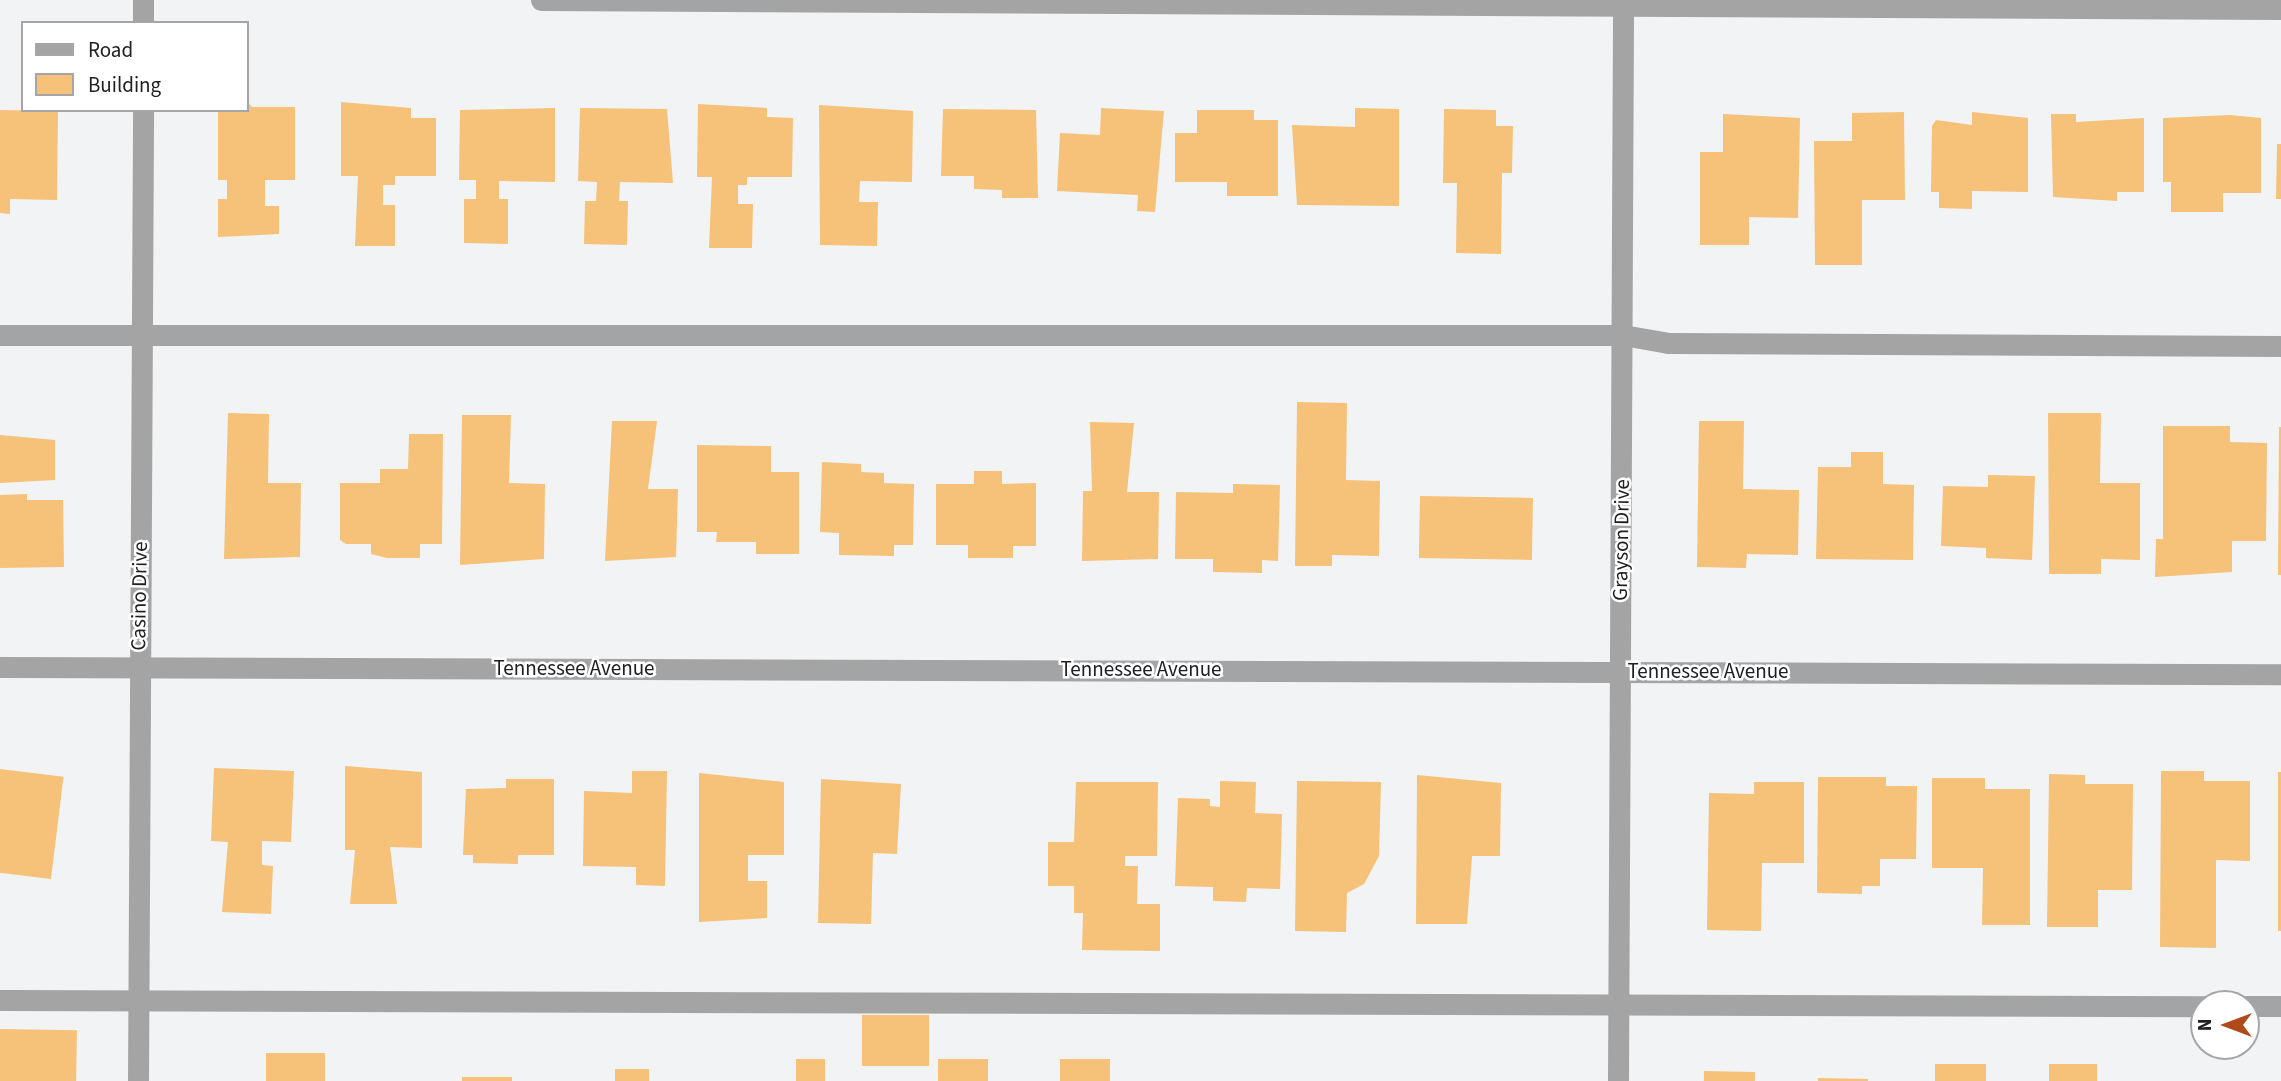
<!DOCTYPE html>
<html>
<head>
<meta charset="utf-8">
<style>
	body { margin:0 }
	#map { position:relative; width:2281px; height:1081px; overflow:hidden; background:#f2f3f4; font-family:"Source Sans 3",sans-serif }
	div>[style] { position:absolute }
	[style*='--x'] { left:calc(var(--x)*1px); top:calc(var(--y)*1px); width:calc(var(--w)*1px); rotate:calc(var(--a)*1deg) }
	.building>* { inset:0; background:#f6c178; transform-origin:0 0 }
	.lane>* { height:21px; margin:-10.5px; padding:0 10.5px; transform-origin:10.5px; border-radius:10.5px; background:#a5a4a4 }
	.street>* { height:21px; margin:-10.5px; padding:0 10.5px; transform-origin:10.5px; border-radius:10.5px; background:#a5a4a4 }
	span { translate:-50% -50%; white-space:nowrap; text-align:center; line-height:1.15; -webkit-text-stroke:5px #fff; paint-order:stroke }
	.street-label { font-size:21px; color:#202020 }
	.legend { position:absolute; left:21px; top:21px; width:228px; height:91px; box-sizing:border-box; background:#fff; border:2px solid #a6a6a6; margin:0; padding:9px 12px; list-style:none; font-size:21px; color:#202020 }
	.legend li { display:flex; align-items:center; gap:14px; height:35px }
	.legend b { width:35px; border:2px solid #a6a6a6 }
	.north { position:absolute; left:2190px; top:990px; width:70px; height:70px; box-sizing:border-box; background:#fff; border:2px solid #a6a6a6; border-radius:50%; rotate:270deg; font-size:19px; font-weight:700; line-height:28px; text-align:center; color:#202020 }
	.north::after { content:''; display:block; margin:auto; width:24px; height:32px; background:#af4b18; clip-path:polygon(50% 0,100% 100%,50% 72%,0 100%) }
</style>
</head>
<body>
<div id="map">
	<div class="building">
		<div style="clip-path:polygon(247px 101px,252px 107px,295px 107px,295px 180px,265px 180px,265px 206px,279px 206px,279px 234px,218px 237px,218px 199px,227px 199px,227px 180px,218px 180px,218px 110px,247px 110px)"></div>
		<div style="clip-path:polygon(341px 102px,411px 108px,411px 118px,436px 118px,436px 176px,395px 176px,395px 185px,383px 185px,383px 205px,395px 205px,395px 246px,355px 246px,358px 176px,341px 176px)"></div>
		<div style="clip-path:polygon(698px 104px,767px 108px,767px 117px,793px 118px,792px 177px,747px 177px,747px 185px,738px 185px,738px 204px,753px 204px,752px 248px,709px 248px,712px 177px,697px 177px)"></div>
		<div style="clip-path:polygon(819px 105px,913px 111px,912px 182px,860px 181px,859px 202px,878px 202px,877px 246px,820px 245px)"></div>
		<div style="clip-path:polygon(555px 108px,555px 182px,499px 181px,499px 199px,508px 199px,508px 244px,464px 243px,464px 199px,476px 199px,476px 180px,459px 180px,460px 110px)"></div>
		<div style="clip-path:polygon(580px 108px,667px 109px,673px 183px,620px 182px,619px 201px,628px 201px,627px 245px,584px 244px,585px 201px,596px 201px,597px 182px,578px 181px)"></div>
		<div style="clip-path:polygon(1101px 108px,1164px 111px,1155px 212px,1137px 211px,1138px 195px,1057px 191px,1060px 133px,1100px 135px)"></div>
		<div style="clip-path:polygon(1355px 108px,1399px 109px,1399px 206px,1297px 205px,1292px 125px,1355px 127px)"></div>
		<div style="clip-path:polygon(943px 109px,1036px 110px,1038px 198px,1002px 198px,1002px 190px,974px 189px,974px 176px,941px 176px)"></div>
		<div style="clip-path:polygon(1444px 109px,1496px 110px,1496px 126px,1513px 126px,1512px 173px,1502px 173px,1501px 254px,1456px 253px,1457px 183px,1443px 183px)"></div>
		<div style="clip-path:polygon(0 110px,58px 111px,57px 200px,10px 199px,10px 214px,0 213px)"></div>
		<div style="clip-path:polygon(1197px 110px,1254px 110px,1254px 120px,1278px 120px,1278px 196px,1227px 196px,1227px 182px,1175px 182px,1175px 133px,1197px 133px)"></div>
		<div style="clip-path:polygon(1904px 112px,1905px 200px,1862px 200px,1862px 265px,1815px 265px,1814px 141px,1852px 141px,1852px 113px)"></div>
		<div style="clip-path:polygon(1972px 112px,2028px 118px,2028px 192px,1972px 191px,1972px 209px,1939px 208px,1939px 192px,1931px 192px,1932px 126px,1936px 120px,1972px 125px)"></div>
		<div style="clip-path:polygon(1723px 114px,1800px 118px,1798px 218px,1749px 217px,1749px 245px,1700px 245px,1700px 152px,1723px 152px)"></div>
		<div style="clip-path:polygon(2051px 114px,2076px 114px,2076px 122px,2144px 118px,2144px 192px,2117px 192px,2117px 201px,2053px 197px)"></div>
		<div style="clip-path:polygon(2230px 115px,2261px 118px,2261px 193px,2223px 193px,2223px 212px,2171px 212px,2171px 182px,2163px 182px,2163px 118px)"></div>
		<div style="clip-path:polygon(2277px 144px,2281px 144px,2281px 199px,2276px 199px)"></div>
		<div style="clip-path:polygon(1297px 402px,1347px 403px,1346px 480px,1380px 481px,1379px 556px,1332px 555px,1332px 566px,1295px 566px)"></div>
		<div style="clip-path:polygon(228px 413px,269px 414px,268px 483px,301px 483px,300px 557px,224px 559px)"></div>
		<div style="clip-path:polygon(2048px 413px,2101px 413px,2100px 483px,2140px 483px,2140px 560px,2101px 559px,2101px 574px,2049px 574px)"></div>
		<div style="clip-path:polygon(462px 415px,511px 415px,509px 483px,545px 484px,544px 559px,460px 565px)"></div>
		<div style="clip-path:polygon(612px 421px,657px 421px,648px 489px,678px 489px,676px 557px,605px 561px)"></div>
		<div style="clip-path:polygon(1699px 421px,1744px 421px,1743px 489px,1799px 490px,1798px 555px,1747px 554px,1746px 568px,1697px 567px)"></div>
		<div style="clip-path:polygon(1090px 422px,1134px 423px,1127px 492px,1159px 492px,1158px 559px,1082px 561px,1083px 491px,1092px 491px)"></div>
		<div style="clip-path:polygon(2163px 426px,2230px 426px,2230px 442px,2267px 443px,2266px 541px,2232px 541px,2232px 572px,2155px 577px,2156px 539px,2163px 539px)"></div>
		<div style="clip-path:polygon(2279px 427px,2281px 427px,2281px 575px,2278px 575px)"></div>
		<div style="clip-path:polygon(409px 434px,443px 434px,442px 544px,420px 544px,420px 558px,387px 558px,371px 554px,371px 544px,346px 544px,340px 540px,340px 483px,380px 483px,380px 469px,408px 469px)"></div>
		<div style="clip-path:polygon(0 435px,55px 440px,55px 480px,0 483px)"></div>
		<div style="clip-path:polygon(697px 445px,771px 446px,771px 472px,799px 472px,799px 554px,756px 554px,756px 542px,716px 542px,717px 532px,697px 532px)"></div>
		<div style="clip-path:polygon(1851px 452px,1883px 452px,1883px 484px,1914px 485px,1913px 560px,1816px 559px,1818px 467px,1851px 467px)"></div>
		<div style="clip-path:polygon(822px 462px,861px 464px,861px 472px,884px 473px,884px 483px,914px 484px,913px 545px,894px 545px,894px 556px,839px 555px,839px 533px,820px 532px)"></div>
		<div style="clip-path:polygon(974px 471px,1002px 471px,1002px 484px,1036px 483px,1036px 546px,1013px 546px,1013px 558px,968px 558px,968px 545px,936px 545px,936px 484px,974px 484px)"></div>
		<div style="clip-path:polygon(1988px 475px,2035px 476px,2032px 560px,1986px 558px,1986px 548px,1941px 546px,1943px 486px,1988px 487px)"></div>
		<div style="clip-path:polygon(1233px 484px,1280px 485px,1278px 561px,1262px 560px,1262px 573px,1213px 572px,1213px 559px,1175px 559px,1176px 492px,1233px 493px)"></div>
		<div style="clip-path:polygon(27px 494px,27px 500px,63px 500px,64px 567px,0 568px,0 495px)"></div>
		<div style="left:1420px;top:496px;width:113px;height:62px;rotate:1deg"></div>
		<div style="clip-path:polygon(345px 766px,422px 772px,422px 848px,390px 847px,397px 904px,350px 904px,355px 850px,345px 850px)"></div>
		<div style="clip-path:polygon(214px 768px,294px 771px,291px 842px,262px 841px,262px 865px,273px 866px,271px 914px,222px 912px,228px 842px,211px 841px)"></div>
		<div style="left:0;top:769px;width:64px;height:103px;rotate:7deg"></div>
		<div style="clip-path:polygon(632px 771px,667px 771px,665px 886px,636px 885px,636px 867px,583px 866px,584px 791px,632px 793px)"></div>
		<div style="clip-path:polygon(2161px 771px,2204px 771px,2204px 781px,2250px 781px,2250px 861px,2216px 860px,2216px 948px,2160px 947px)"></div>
		<div style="left:2278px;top:772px;width:3px;height:159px"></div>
		<div style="clip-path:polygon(699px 773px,784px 782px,784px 855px,748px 855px,748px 881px,767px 881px,767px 918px,699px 922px)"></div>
		<div style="clip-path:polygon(2049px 774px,2085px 775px,2085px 784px,2133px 784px,2132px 890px,2098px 890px,2098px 927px,2047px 927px)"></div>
		<div style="clip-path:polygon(1417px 775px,1501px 783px,1500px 856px,1472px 856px,1467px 924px,1416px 924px)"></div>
		<div style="clip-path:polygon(1818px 777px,1886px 777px,1886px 786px,1917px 786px,1916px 859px,1880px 859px,1880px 886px,1862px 886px,1862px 894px,1817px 893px)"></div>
		<div style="clip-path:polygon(1932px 778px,1985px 778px,1985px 789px,2030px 789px,2030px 925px,1982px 925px,1983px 868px,1932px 868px)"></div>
		<div style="clip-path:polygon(506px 779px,554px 779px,554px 855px,518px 855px,518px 864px,473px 863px,473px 855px,463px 855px,466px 789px,506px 788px)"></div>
		<div style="clip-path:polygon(821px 779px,901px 784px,897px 854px,873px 853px,871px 924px,818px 923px)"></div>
		<div style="clip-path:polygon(1220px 781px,1256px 782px,1255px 813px,1282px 814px,1280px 889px,1247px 888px,1246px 902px,1213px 901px,1213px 887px,1175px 886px,1178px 798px,1210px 799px,1210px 806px,1220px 807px)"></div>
		<div style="clip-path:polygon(1297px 781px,1381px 782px,1379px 856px,1364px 884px,1347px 893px,1346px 932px,1295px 931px)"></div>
		<div style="clip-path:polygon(1076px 782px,1158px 782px,1157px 856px,1125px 856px,1125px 866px,1138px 866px,1137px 904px,1160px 904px,1160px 951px,1082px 950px,1083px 913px,1074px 913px,1074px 886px,1048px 886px,1048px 842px,1074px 842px)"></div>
		<div style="clip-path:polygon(1754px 782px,1804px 782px,1804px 863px,1762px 863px,1761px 931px,1707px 930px,1709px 793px,1754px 794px)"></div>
		<div style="left:862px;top:1015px;width:67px;height:51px"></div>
		<div style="left:0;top:1029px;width:77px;height:52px;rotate:1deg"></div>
		<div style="left:266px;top:1053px;width:59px;height:28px"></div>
		<div style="left:825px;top:1059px;width:22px;height:29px;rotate:90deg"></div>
		<div style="left:988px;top:1059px;width:22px;height:50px;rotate:90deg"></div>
		<div style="left:1060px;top:1059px;width:50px;height:22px"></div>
		<div style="left:1935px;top:1064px;width:51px;height:17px"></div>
		<div style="left:2049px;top:1064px;width:48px;height:17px"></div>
		<div style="left:615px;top:1069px;width:34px;height:12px"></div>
		<div style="left:1704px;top:1071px;width:51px;height:10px;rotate:1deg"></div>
		<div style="left:462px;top:1077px;width:50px;height:4px"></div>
		<div style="clip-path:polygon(1818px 1078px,1868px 1079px,1868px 1081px,1818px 1081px)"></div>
	</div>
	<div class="lane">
		<div style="--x:0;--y:335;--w:1623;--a:0"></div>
		<div style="--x:1623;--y:335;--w:47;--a:9.9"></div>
		<div style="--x:1669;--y:343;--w:612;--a:0.28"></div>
		<div style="--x:0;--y:1000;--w:2204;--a:0.16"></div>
		<div style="--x:2246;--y:1006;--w:35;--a:0"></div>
	</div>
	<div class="street">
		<div style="--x:143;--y:0;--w:23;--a:90"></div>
		<div style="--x:541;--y:0;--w:1740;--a:0.3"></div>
		<div style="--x:0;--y:667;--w:2281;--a:0.18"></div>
		<div style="--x:138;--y:1081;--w:971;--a:-89.7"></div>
		<div style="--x:1618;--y:1081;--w:1081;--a:-89.73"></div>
	</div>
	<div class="street-label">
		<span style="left:1621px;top:540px;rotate:-89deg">Grayson Drive</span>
		<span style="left:139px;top:596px;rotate:-89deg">Casino Drive</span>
		<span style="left:574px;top:668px">Tennessee Avenue</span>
		<span style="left:1141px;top:669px">Tennessee Avenue</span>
		<span style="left:1708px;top:671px">Tennessee Avenue</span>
	</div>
	<ul class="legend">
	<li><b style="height:9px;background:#a5a4a4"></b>Road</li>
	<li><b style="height:19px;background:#f6c178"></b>Building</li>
	</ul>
	<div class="north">N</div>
</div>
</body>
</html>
